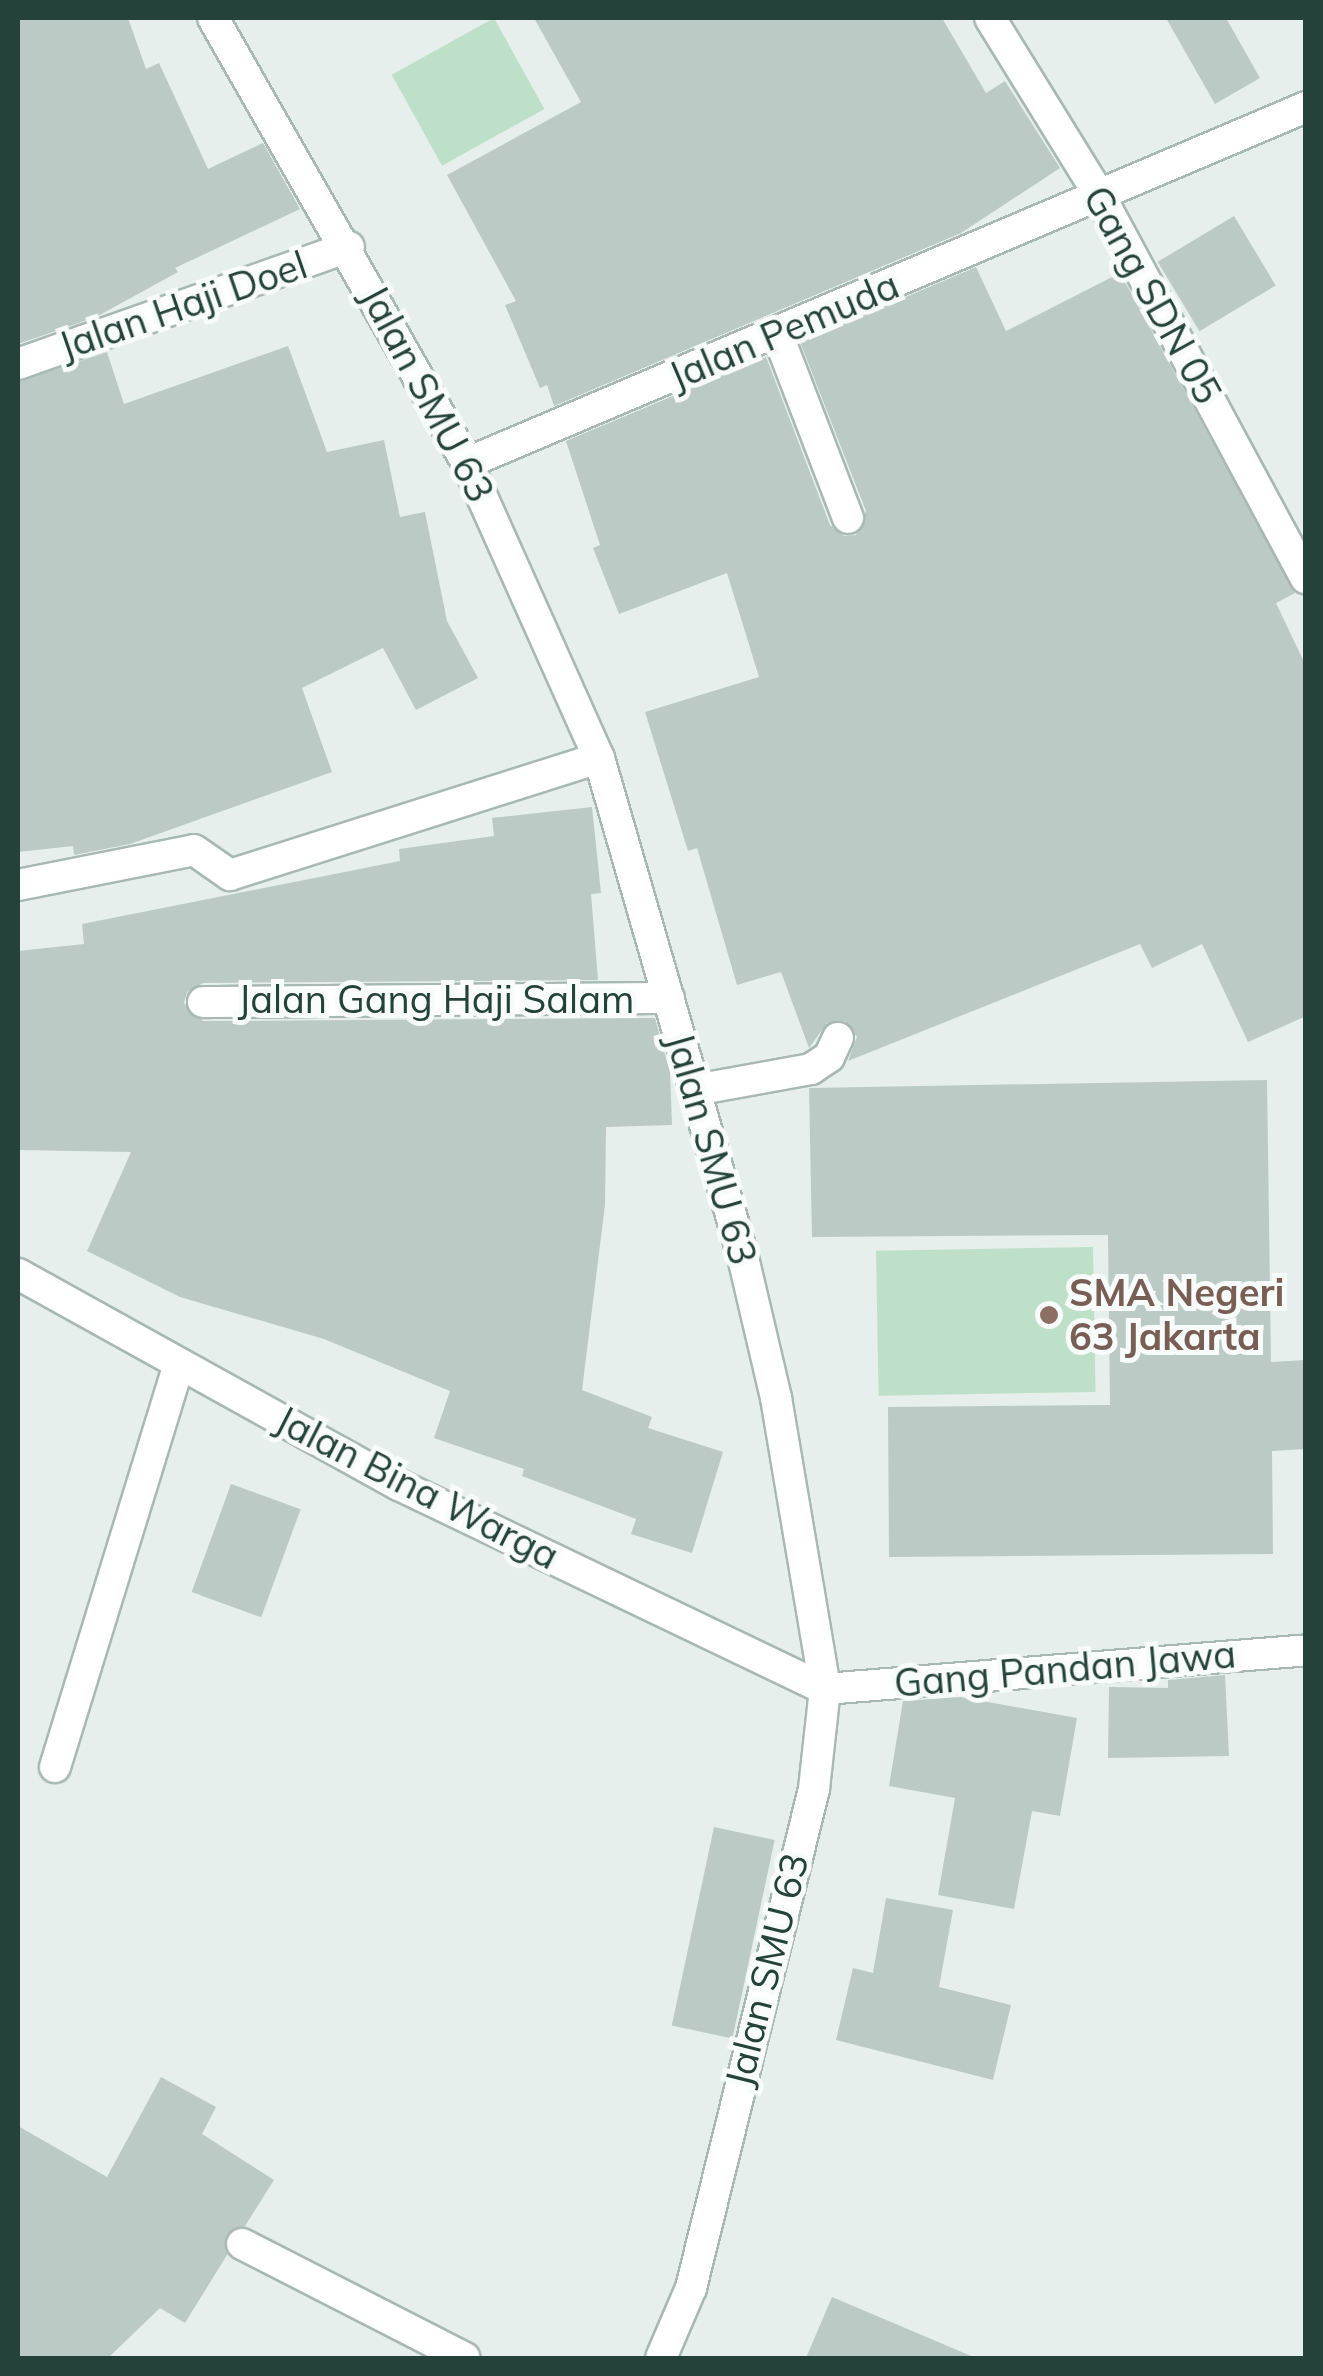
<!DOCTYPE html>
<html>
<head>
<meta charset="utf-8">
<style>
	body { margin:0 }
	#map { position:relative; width:1323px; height:2376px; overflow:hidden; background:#e6efeb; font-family:Mulish,sans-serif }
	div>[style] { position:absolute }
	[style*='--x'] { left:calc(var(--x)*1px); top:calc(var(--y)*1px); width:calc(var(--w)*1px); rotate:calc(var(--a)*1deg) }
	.green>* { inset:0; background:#bfe0c8; transform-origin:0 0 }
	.building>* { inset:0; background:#bbcac4; transform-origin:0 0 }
	.roads { filter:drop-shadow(2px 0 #a8b8b2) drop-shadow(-2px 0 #a8b8b2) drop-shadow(0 2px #a8b8b2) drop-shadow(0 -2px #a8b8b2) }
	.service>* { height:30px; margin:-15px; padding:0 15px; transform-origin:15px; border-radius:15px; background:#fff }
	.minor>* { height:30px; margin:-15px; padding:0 15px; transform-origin:15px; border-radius:15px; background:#fff }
	.tertiary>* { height:30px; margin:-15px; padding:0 15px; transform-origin:15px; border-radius:15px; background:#fff }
	.dots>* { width:28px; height:28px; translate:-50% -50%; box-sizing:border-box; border:5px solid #f7fbf9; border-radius:50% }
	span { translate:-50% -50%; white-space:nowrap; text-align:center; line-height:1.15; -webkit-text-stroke:10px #f7fbf9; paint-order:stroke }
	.street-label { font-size:38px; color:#24423a }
	.education-label { font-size:38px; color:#785e54; font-weight:700 }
	.left { translate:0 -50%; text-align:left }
	.frame { position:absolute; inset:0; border:20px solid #24423a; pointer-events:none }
</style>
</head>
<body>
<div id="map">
	<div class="green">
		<div style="left:494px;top:18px;width:104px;height:117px;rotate:61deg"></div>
		<div style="left:1093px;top:1247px;width:145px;height:217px;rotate:89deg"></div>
	</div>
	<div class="building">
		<div style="clip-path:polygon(18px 18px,128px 18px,146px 69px,159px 63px,208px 169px,263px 143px,300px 209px,175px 268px,178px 272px,96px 317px,18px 344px)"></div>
		<div style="clip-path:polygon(534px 18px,942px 18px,986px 93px,1005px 81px,1060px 168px,961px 233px,554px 406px,547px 385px,540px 388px,505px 305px,516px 301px,447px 175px,581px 102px)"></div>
		<div style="clip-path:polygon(1166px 18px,1226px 18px,1260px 78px,1215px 104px)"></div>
		<div style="left:1234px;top:216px;width:81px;height:89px;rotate:59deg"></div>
		<div style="clip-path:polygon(976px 267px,1006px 331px,1120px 273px,1295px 593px,1276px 603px,1306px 666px,1306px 1016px,1248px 1042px,1202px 944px,1152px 968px,1140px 944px,848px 1061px,857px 1037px,845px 1021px,827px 1023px,809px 1048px,781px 972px,737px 985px,697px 848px,688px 851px,645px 712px,759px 677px,727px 573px,619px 614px,593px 548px,600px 545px,566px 441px,766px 357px,830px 525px,844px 536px,856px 535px,866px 511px,800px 342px)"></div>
		<div style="clip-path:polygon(288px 346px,327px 452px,384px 440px,400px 517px,425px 512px,447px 621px,478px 678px,416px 710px,383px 648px,302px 688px,332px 772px,130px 844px,74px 855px,73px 846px,18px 852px,18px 382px,107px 352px,124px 404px)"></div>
		<div style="clip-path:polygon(592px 807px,601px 893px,591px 894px,598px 980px,203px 983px,187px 992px,184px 1003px,203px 1021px,655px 1018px,670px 1072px,672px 1125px,606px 1127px,605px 1205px,582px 1390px,652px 1417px,648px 1428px,723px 1452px,692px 1553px,631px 1534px,636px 1519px,522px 1476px,524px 1469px,434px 1438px,450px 1391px,324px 1339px,180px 1297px,87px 1251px,131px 1152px,18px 1150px,18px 951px,84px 944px,82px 924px,400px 861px,399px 849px,494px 836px,492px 818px)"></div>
		<div style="clip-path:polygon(1267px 1080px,1271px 1362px,1306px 1360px,1306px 1449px,1272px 1451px,1273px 1554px,889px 1557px,888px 1407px,1110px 1405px,1108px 1235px,812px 1237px,809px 1088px)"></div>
		<div style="left:231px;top:1484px;width:74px;height:115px;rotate:20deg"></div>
		<div style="clip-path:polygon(1225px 1675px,1229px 1756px,1108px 1758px,1109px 1687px,1168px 1688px,1168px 1680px)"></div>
		<div style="clip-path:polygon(960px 1697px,1077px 1718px,1060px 1816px,1032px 1811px,1014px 1909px,938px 1895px,955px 1798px,889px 1786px,903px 1701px)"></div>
		<div style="left:714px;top:1827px;width:62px;height:203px;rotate:12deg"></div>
		<div style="clip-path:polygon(886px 1898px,953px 1910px,939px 1987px,1011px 2005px,993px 2080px,836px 2040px,853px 1968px,873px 1973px)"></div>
		<div style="clip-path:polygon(161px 2077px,216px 2107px,202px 2134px,274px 2180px,245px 2226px,226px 2235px,227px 2255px,185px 2323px,160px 2308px,108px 2358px,18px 2358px,18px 2126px,107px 2177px)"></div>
		<div style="clip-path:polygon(832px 2297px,976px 2358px,806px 2358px)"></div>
	</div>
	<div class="roads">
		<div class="service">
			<div style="--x:55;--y:1767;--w:421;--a:-72.9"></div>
			<div style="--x:242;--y:2244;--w:250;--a:27.1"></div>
		</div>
		<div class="minor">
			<div style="--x:990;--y:18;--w:211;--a:58.3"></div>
			<div style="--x:1101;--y:198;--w:432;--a:61.7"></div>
			<div style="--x:777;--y:333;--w:198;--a:69"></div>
			<div style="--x:18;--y:364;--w:351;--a:-19.5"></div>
			<div style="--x:467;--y:463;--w:911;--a:-22.99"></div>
			<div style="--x:18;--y:885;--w:179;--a:-11.2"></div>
			<div style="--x:194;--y:850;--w:44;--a:34.8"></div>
			<div style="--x:230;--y:875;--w:387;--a:-17.6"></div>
			<div style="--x:203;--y:1002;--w:466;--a:-0.5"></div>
			<div style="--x:695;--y:1090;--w:118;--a:-10.3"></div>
			<div style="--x:811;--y:1069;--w:22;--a:-34"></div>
			<div style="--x:829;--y:1057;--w:21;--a:-65"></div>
			<div style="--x:18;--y:1274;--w:436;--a:29"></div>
			<div style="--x:399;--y:1485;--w:472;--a:25.6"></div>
			<div style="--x:825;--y:1689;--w:483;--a:-4.6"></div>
		</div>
		<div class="tertiary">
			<div style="--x:213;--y:18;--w:512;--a:60.28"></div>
			<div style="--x:467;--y:463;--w:323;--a:65.9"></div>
			<div style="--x:599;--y:758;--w:515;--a:73.89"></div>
			<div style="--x:742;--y:1253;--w:149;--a:76.8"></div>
			<div style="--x:776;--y:1398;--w:295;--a:80.4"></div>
			<div style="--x:825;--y:1689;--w:101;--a:96.3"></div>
			<div style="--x:814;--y:1789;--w:514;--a:103.85"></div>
			<div style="--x:691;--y:2288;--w:76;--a:113.2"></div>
		</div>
	</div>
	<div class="dots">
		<div style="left:1049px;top:1315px;background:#8d6e63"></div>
	</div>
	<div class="street-label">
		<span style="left:1152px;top:295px;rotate:61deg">Gang SDN 05</span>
		<span style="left:183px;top:306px;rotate:-19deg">Jalan Haji Doel</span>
		<span style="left:784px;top:331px;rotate:-23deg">Jalan Pemuda</span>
		<span style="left:427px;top:394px;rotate:62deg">Jalan SMU 63</span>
		<span style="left:436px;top:1000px">Jalan Gang Haji Salam</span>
		<span style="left:711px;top:1149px;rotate:74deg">Jalan SMU 63</span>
		<span style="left:417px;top:1488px;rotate:27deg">Jalan Bina Warga</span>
		<span style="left:1065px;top:1669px;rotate:-5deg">Gang Pandan Jawa</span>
		<span style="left:767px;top:1970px;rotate:-76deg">Jalan SMU 63</span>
	</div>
	<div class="education-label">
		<span class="left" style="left:1069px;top:1315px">SMA Negeri<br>63 Jakarta</span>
	</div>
	<div class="frame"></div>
</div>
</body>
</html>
